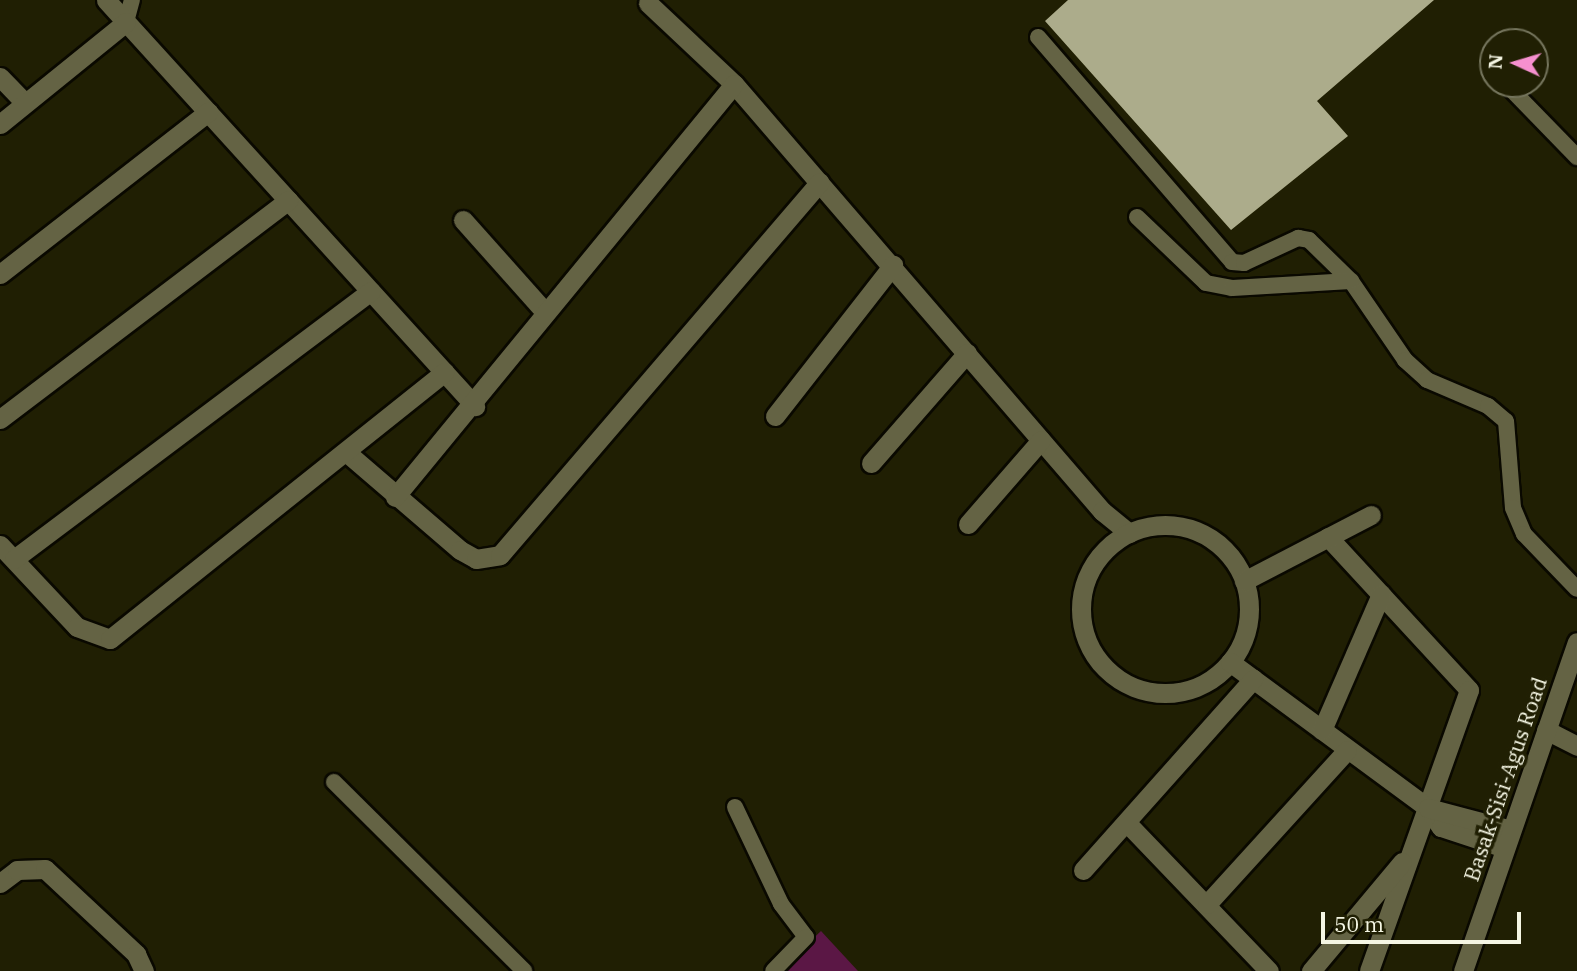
<!DOCTYPE html>
<html>
<head>
<meta charset="utf-8">
<style>
	body { margin:0 }
	#map { position:relative; width:1577px; height:971px; overflow:hidden; background:#201f03; font-family:"IBM Plex Serif",serif }
	div>[style] { position:absolute }
	[style*='--x'] { left:calc(var(--x)*1px); top:calc(var(--y)*1px); width:calc(var(--w)*1px); rotate:calc(var(--a)*1deg) }
	.green>* { inset:0; background:#5b1745 }
	.building>* { inset:0; background:#acac8b }
	.roads { filter:drop-shadow(2px 0 #0a0900) drop-shadow(-2px 0 #0a0900) drop-shadow(0 2px #0a0900) drop-shadow(0 -2px #0a0900) }
	.service>* { height:16px; margin:-8px; padding:0 8px; transform-origin:8px; border-radius:8px; background:#646344 }
	.minor>* { height:19px; margin:-9.5px; padding:0 9.5px; transform-origin:9.5px; border-radius:9.5px; background:#646344 }
	.minor>.ring { margin:-9.5px; padding:0; box-sizing:content-box; background:none; border:19px solid #646344; border-radius:50% }
	.tertiary>* { height:19px; margin:-9.5px; padding:0 9.5px; transform-origin:9.5px; border-radius:9.5px; background:#646344 }
	span { translate:-50% -50%; white-space:nowrap; text-align:center; line-height:1.15; -webkit-text-stroke:7px #201f03; paint-order:stroke }
	.street-label { font-size:21px; color:#f5f6e4 }
	.north { position:absolute; left:1479px; top:28px; width:70px; height:70px; box-sizing:border-box; background:#201f03; border:2px solid #75755d; border-radius:50%; rotate:274deg; font-size:19px; font-weight:700; line-height:28px; text-align:center; color:#f5f6e4 }
	.north::after { content:''; display:block; margin:auto; width:24px; height:32px; background:#f690cf; clip-path:polygon(50% 0,100% 100%,50% 72%,0 100%) }
	.scale { position:absolute; left:1321px; top:912px; width:200px; height:32px; box-sizing:border-box; border:4px solid #f5f6e4; border-top:0; padding-left:9px; font-size:21px; line-height:24px; white-space:nowrap; color:#f5f6e4; -webkit-text-stroke:5px #201f03; paint-order:stroke }
</style>
</head>
<body>
<div id="map">
	<div class="green">
		<div style="clip-path:polygon(821px 931px,858px 971px,779px 971px)"></div>
	</div>
	<div class="building">
		<div style="clip-path:polygon(1068px 0,1434px 0,1317px 101px,1348px 136px,1231px 230px,1045px 21px)"></div>
	</div>
	<div class="roads">
		<div class="service">
			<div style="--x:126;--y:22;--w:23;--a:-75"></div>
			<div style="--x:1038;--y:37;--w:297;--a:49.2"></div>
			<div style="--x:1232;--y:262;--w:12;--a:5"></div>
			<div style="--x:1244;--y:263;--w:60;--a:-24.8"></div>
			<div style="--x:1298;--y:238;--w:11;--a:10"></div>
			<div style="--x:1309;--y:240;--w:59;--a:44.3"></div>
			<div style="--x:1351;--y:281;--w:96;--a:55.6"></div>
			<div style="--x:1405;--y:360;--w:30;--a:42"></div>
			<div style="--x:1427;--y:380;--w:66;--a:23.1"></div>
			<div style="--x:1488;--y:406;--w:23;--a:40"></div>
			<div style="--x:1506;--y:421;--w:87;--a:85.4"></div>
			<div style="--x:1513;--y:508;--w:28;--a:67"></div>
			<div style="--x:1524;--y:534;--w:76;--a:46.1"></div>
			<div style="--x:1506;--y:84;--w:102;--a:45.8"></div>
			<div style="--x:1137;--y:217;--w:95;--a:43.7"></div>
			<div style="--x:1206;--y:283;--w:26;--a:11"></div>
			<div style="--x:1232;--y:288;--w:119;--a:-3.4"></div>
			<div style="--x:334;--y:782;--w:268;--a:44.8"></div>
			<div style="--x:735;--y:807;--w:107;--a:64.6"></div>
			<div style="--x:781;--y:904;--w:41;--a:52.9"></div>
			<div style="--x:806;--y:937;--w:47;--a:134.1"></div>
		</div>
		<div class="minor">
			<div style="--x:106;--y:0;--w:549;--a:47.73"></div>
			<div style="--x:648;--y:3;--w:118;--a:43.3"></div>
			<div style="--x:734;--y:84;--w:564;--a:49.24"></div>
			<div style="--x:1102;--y:511;--w:35;--a:39"></div>
			<div style="--x:0;--y:77;--w:36;--a:46"></div>
			<div style="--x:0;--y:124;--w:162;--a:-39"></div>
			<div style="--x:463;--y:220;--w:122;--a:48.3"></div>
			<div style="--x:0;--y:274;--w:264;--a:-37.9"></div>
			<div style="--x:775;--y:416;--w:192;--a:-52"></div>
			<div style="--x:0;--y:419;--w:362;--a:-37.2"></div>
			<div style="--x:346;--y:452;--w:150;--a:40.7"></div>
			<div style="--x:460;--y:550;--w:18;--a:29"></div>
			<div style="--x:476;--y:559;--w:24;--a:-9"></div>
			<div style="--x:500;--y:555;--w:491;--a:-49.4"></div>
			<div style="--x:871;--y:463;--w:146;--a:-48.9"></div>
			<div style="--x:395;--y:497;--w:534;--a:-50.62"></div>
			<div style="--x:968;--y:524;--w:111;--a:-49"></div>
			<div class="ring" style="left:1081px;top:525px;width:149px;height:149px"></div>
			<div style="--x:1328;--y:537;--w:208;--a:47.3"></div>
			<div style="--x:1469;--y:690;--w:298;--a:109.6"></div>
			<div style="--x:0;--y:545;--w:112;--a:46.8"></div>
			<div style="--x:77;--y:627;--w:35;--a:20"></div>
			<div style="--x:110;--y:639;--w:428;--a:-38.6"></div>
			<div style="--x:14;--y:559;--w:446;--a:-36.9"></div>
			<div style="--x:1244;--y:581;--w:143;--a:-27.5"></div>
			<div style="--x:1230;--y:662;--w:246;--a:36.4"></div>
			<div style="--x:1428;--y:808;--w:23;--a:56"></div>
			<div style="--x:1441;--y:827;--w:67;--a:18.2"></div>
			<div style="--x:1322;--y:730;--w:148;--a:-66.5"></div>
			<div style="--x:1546;--y:730;--w:35;--a:27"></div>
			<div style="--x:1428;--y:808;--w:86;--a:14.8"></div>
			<div style="--x:1127;--y:823;--w:205;--a:46.2"></div>
			<div style="--x:1083;--y:870;--w:256;--a:-48.3"></div>
			<div style="--x:0;--y:883;--w:21;--a:-37"></div>
			<div style="--x:17;--y:870;--w:28;--a:-2"></div>
			<div style="--x:45;--y:869;--w:125;--a:43"></div>
			<div style="--x:136;--y:954;--w:19;--a:65"></div>
			<div style="--x:1207;--y:904;--w:208;--a:-47.7"></div>
			<div style="--x:1311;--y:971;--w:142;--a:-50.1"></div>
		</div>
		<div class="tertiary">
			<div style="--x:1463;--y:971;--w:348;--a:-70.9"></div>
		</div>
	</div>
	<div class="street-label">
		<span style="left:1505px;top:779px;rotate:-71deg">Basak-Sisi-Agus Road</span>
	</div>
	<div class="north">N</div>
	<div class="scale">50 m</div>
</div>
</body>
</html>
